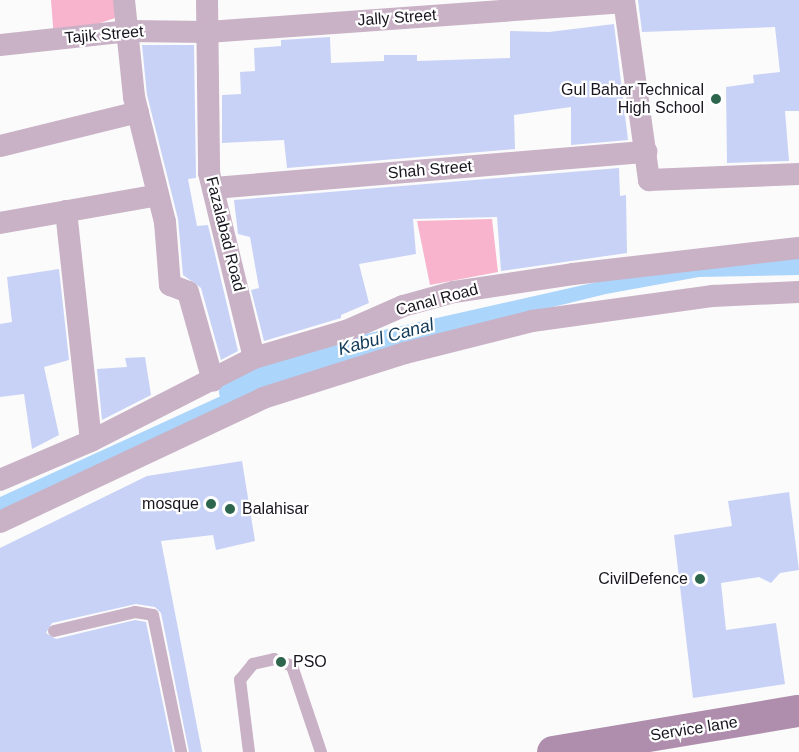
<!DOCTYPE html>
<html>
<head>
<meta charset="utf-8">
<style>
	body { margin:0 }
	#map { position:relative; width:799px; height:752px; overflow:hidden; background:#fbfbfb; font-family:Arial,sans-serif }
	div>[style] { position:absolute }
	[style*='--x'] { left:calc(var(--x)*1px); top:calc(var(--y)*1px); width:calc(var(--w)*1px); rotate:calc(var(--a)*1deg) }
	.green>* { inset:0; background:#f8b4cc }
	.water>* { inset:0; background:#abd5fb }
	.canal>* { height:22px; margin:-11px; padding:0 11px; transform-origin:11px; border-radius:11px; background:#abd5fb }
	.building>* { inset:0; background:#c8d2f6 }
	.lane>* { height:12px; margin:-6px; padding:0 6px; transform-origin:6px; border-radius:6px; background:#c9b1c6 }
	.street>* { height:22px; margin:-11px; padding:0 11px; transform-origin:11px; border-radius:11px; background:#c9b1c6 }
	.secondary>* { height:32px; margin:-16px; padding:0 16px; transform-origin:16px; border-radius:16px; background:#af8dac }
	.dots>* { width:16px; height:16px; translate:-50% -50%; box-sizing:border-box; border:3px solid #fff; border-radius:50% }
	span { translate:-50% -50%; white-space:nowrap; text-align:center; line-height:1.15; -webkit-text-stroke:4.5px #fff; paint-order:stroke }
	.street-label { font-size:16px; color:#19151f }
	.poi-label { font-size:16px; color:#19151f }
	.right { translate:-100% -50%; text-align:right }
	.left { translate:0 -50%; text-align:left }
	.water-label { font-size:18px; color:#113958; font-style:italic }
</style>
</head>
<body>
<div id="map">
	<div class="green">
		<div style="clip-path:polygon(51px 0,117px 0,115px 18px,54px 39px)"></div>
		<div style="clip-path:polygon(492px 219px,498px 272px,430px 285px,417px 221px)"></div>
	</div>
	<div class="water">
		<div style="clip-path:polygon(799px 254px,799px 275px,699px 277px,606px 294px,492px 322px,283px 387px,277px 381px,276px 364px,290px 351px,650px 270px)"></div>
		<div style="clip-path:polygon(258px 379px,258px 395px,0 517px,0 497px)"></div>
	</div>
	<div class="canal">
		<div style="--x:230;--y:392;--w:81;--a:-24"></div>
	</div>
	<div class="building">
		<div style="clip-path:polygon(638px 0,799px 0,799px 111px,785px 111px,789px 161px,727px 163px,726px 87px,754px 83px,753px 75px,780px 72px,775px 27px,642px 32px)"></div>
		<div style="clip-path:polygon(614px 24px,628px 140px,571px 145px,571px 107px,514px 115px,515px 149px,287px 168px,284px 140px,222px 143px,222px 95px,241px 94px,240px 72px,255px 71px,254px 48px,281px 46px,281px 40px,330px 37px,331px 63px,384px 61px,384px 55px,417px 55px,417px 61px,510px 58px,510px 31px,549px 32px)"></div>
		<div style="clip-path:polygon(142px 45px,194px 45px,196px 178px,188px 179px,197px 226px,208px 225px,238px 351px,221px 360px,201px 288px,183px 275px,178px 219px,147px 95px)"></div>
		<div style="clip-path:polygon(619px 168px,620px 196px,626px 195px,627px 253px,501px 271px,497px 217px,413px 219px,416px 254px,359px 264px,369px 303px,341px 315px,341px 318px,264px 341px,251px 290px,259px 288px,250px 237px,238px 234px,234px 200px)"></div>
		<div style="clip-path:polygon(59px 269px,69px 360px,44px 367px,59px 435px,32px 449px,24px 394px,0 397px,0 324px,12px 322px,7px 277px)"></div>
		<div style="clip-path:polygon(145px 357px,151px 395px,102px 420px,97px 369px,127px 367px,125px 358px)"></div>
		<div style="clip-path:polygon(242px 461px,255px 541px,216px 550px,213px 535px,161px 541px,202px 752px,189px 752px,161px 613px,155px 607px,136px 604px,52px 623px,46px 633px,56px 639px,135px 620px,146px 622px,173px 752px,0 752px,0 548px,147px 476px)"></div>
		<div style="clip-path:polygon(789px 492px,799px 570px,780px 573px,771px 583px,759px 577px,721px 583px,726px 630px,776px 623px,785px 684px,693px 698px,674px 535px,732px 526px,728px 501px)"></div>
	</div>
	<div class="lane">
		<div style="--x:54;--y:631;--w:83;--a:-13.2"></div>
		<div style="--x:135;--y:612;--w:18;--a:9"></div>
		<div style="--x:153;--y:615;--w:140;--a:78.4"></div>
		<div style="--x:249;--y:752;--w:73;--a:-97.1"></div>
		<div style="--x:240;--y:680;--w:21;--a:-51"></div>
		<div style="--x:253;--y:664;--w:22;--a:-13"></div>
		<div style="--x:274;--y:659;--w:19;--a:21"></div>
		<div style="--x:292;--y:666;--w:91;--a:71.4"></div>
	</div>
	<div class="street">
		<div style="--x:124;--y:0;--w:98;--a:84.1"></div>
		<div style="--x:134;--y:97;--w:129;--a:76.1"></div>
		<div style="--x:165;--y:222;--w:63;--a:85.5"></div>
		<div style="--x:170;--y:285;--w:19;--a:21"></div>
		<div style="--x:188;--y:292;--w:92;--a:74.3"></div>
		<div style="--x:207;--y:0;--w:173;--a:89.3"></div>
		<div style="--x:209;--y:173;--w:190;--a:76.3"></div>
		<div style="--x:624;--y:0;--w:182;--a:82.1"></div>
		<div style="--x:649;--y:180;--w:150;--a:-2.3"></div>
		<div style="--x:0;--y:45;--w:130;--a:-6.2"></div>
		<div style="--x:129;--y:31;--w:79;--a:0.7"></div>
		<div style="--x:208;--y:32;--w:415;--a:-4.1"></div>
		<div style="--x:0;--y:146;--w:142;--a:-13.8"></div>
		<div style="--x:214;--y:188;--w:434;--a:-4.8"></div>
		<div style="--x:66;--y:211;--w:231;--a:83.8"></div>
		<div style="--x:0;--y:223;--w:160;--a:-10"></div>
		<div style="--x:0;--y:480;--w:99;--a:-23.2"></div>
		<div style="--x:91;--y:441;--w:183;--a:-27"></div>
		<div style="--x:254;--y:358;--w:96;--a:-16.4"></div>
		<div style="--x:346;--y:331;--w:62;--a:-23.7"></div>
		<div style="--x:403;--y:306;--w:53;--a:-15.4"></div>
		<div style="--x:454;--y:292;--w:120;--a:-8.6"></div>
		<div style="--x:573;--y:274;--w:227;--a:-6.6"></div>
		<div style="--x:0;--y:522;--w:291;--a:-25.2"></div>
		<div style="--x:263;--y:398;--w:149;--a:-17.6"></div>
		<div style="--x:405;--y:353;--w:131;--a:-14.1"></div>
		<div style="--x:532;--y:321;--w:183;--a:-7.9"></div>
		<div style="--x:713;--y:296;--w:86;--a:-2.7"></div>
	</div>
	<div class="secondary">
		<div style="--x:553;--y:752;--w:249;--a:-9.5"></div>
	</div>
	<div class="dots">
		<div style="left:716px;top:99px;background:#2d654d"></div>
		<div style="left:211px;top:504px;background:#2d654d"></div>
		<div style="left:230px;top:509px;background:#2d654d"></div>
		<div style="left:700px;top:579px;background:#2d654d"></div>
		<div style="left:281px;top:662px;background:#2d654d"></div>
	</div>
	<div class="street-label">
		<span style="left:397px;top:18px;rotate:-4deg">Jally Street</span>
		<span style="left:104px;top:35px;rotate:-5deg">Tajik Street</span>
		<span style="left:430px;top:170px;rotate:-5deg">Shah Street</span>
		<span style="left:225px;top:234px;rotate:76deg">Fazalabad Road</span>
		<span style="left:437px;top:300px;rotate:-15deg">Canal Road</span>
		<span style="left:694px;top:729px;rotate:-9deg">Service lane</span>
	</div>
	<div class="poi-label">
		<span class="right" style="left:704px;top:99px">Gul Bahar Technical<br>High School</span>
		<span class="right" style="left:199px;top:504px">mosque</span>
		<span class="left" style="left:242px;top:509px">Balahisar</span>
		<span class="right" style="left:688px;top:579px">CivilDefence</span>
		<span class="left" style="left:293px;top:662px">PSO</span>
	</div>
	<div class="water-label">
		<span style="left:386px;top:337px;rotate:-15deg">Kabul Canal</span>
	</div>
</div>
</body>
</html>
